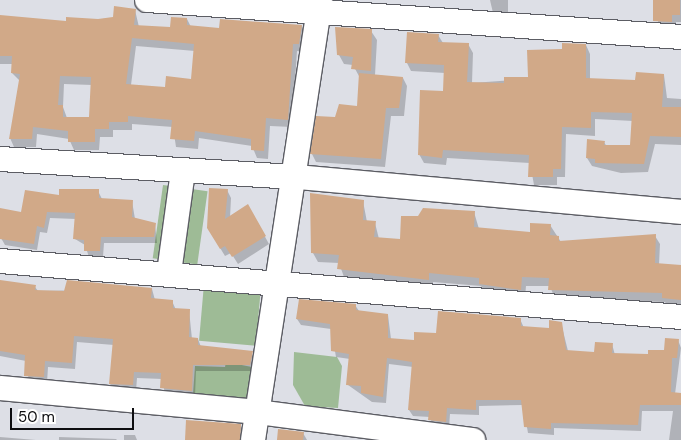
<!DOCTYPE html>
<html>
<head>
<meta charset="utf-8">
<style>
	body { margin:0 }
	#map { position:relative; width:681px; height:440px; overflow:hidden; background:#dddfe6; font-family:"DM Sans",sans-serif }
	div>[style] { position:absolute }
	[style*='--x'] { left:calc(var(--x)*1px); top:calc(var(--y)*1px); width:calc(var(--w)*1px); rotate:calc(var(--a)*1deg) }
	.green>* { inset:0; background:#9ebb96; transform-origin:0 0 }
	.shadow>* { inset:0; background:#0003 }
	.building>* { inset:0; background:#d1a988 }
	.roads { filter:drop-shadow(1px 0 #5c5d64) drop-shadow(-1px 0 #5c5d64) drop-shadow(0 1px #5c5d64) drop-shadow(0 -1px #5c5d64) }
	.minor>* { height:24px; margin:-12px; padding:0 12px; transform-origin:12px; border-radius:12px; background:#fff }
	span { translate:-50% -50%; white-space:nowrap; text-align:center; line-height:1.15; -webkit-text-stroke:4.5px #fff; paint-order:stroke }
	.scale { position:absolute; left:10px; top:408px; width:124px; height:22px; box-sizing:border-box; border:2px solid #0e0e11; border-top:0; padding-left:6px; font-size:15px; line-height:18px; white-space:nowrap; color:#0e0e11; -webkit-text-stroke:4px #fff; paint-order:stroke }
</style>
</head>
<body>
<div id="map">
	<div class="green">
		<div style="left:163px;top:185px;width:45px;height:74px;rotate:8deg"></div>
		<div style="left:204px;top:284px;width:57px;height:57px;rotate:5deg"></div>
		<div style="clip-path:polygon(294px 352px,337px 357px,342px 366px,338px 408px,305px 406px,293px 385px)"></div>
		<div style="clip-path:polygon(226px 362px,252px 367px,249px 399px,193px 394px,195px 366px,225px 367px)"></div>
	</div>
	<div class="shadow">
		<div style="clip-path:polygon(490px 0,508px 0,508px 14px,493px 13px)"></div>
		<div style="clip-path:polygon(655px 0,681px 0,681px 22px,676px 22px,676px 29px,659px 28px)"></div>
		<div style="clip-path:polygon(evenodd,135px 10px,139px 27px,171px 28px,187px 19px,191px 27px,220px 29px,302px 26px,306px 34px,304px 52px,297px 51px,292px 127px,270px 126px,268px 159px,257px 158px,252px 146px,199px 138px,198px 149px,176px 147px,173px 127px,132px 124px,132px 130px,113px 130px,113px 137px,100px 137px,99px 150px,74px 150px,69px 139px,37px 134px,36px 147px,14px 147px,10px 138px,20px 81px,12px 73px,13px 64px,0 64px,0 16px,67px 22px,114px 18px,135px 10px,136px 46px,195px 51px,192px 80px,167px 88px,131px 85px,136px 46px,135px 10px,64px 84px,92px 85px,90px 118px,67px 118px,63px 107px,64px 84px)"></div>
		<div style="clip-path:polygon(371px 31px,377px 40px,375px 75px,403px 78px,407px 86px,404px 116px,391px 116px,385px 167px,316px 162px,312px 154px,336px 118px,358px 107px,360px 78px,353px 65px,344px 64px,339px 55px)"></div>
		<div style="clip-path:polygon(438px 35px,443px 43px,468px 44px,473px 53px,472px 83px,529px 79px,563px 50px,586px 45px,590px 54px,590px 79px,636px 81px,664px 75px,667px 98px,681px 99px,681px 145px,655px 144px,648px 172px,621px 173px,592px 166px,587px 158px,604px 142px,607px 147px,632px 146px,633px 121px,595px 119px,595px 136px,566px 134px,565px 177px,557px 177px,557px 185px,534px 185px,530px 163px,447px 158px,446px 165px,424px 163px,419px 154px,444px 92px,445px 73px,411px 71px,407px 63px)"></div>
		<div style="clip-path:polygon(227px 190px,231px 198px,230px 218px,248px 206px,269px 244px,238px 264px,231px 253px,225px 256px,208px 228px)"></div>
		<div style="clip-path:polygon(98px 191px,102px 199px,132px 201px,135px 219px,155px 224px,157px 243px,104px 243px,103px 257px,89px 257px,85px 245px,75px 239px,76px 219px,50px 218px,47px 233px,40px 232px,37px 250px,5px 245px,1px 238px,0 209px,22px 213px,60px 197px)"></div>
		<div style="clip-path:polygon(363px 201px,367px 222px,375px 223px,379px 239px,401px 240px,419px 217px,474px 212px,479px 229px,531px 233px,550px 225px,561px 242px,655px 236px,660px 244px,659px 265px,681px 267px,681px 307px,668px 307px,665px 302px,555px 299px,550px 286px,526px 286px,525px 298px,485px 292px,481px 286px,433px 282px,433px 288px,344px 277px,339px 263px,318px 262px,313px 253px)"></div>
		<div style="clip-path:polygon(0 281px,35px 287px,38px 291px,152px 289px,155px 300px,172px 301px,176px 310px,189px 310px,192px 339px,198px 339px,201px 347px,252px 352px,254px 371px,196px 371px,195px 396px,165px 394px,162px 379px,137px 378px,136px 391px,114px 390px,110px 384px,114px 345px,77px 342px,75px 369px,48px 367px,47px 383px,29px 382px,26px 361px,0 356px)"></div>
		<div style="clip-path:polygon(355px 305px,359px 311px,388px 315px,391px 339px,415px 342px,520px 319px,524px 328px,550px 329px,561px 323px,568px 351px,595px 353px,612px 344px,615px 355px,649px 355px,665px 351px,678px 340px,681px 348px,675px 394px,681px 394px,681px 440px,669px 440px,673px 411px,642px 411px,641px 431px,554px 428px,554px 435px,528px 433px,523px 405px,479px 406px,479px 415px,450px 414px,449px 428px,433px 426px,430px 417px,413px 416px,409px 410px,413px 367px,389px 364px,386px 403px,372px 402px,348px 385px,350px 359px,336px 357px,331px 329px,301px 325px,297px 319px)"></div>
		<div style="clip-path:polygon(241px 426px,245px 440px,186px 440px)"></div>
		<div style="clip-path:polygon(303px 433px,307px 440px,280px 440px)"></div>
		<div style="clip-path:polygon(124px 435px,135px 435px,137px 440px,124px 440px)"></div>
		<div style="clip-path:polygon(0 437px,36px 440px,0 440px)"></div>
		<div style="clip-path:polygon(59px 437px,116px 439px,117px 440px,59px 440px)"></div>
	</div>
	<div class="building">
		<div style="clip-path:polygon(653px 0,680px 0,680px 15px,672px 15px,672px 22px,653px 21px)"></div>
		<div style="clip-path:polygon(evenodd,114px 6px,136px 9px,134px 25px,170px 27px,171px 17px,187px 18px,187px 25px,219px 28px,220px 19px,302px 25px,299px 44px,293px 44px,288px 120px,266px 118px,264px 151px,251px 150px,251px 139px,195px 131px,194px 141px,170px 139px,172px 120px,128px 116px,128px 122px,109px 122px,109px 129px,95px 129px,95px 142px,68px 142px,68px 131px,33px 127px,32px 139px,9px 139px,20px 74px,11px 73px,12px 56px,0 56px,0 15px,66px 21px,66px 17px,98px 19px,113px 17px,114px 6px,132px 38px,194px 44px,191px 79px,166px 76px,165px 87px,126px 84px,132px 38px,114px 6px,60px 76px,91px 77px,89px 117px,63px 117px,63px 105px,58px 105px,60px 76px)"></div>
		<div style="clip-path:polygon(335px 27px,372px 29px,371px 71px,351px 69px,353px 57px,337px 55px)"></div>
		<div style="clip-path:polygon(407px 32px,439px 34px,438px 42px,469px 43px,467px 82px,504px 83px,504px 77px,528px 77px,527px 50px,562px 49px,562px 43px,586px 44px,586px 78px,635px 80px,636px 72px,664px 74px,662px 107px,681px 107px,681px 137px,650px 136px,644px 164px,595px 163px,595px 159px,586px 158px,587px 139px,605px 141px,604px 145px,630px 145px,632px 113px,591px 112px,591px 128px,562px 127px,561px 169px,553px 169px,553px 177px,528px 177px,529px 155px,443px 150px,442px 158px,418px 155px,420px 90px,443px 91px,444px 65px,405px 63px)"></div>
		<div style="clip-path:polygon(359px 73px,403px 77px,399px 108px,386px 108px,381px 159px,310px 154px,316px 116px,335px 117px,339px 104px,357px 106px)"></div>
		<div style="clip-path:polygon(209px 188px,228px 189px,225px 219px,248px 204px,266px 236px,232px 257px,225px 246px,220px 249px,207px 228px)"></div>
		<div style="clip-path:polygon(59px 189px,99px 189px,99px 198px,133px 200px,132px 217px,156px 223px,154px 237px,101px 237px,100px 251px,84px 251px,84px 240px,73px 239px,75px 213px,47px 212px,44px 228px,37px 226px,34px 244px,0 239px,0 208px,21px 212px,25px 190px,59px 195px)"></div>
		<div style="clip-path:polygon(310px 193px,364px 200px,363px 220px,376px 221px,374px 237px,400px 239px,401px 216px,418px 216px,423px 208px,475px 211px,474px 227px,530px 232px,530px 223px,551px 224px,550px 235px,559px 236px,559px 241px,656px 234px,655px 263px,681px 265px,681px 300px,662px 298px,662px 293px,548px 290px,549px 278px,522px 277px,521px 290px,479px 284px,479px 278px,429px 273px,429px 280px,337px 269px,339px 255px,311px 253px)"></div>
		<div style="clip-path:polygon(0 280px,36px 285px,35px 290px,64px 291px,67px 280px,152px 288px,151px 298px,173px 300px,173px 308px,190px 309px,189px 337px,198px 338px,198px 345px,253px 351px,250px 365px,193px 365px,192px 391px,160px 388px,161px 373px,134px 372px,133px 385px,109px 384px,113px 339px,74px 336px,72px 363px,45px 361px,44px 377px,24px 376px,25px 355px,0 351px)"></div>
		<div style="clip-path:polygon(299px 299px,356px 304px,356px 310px,388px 314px,388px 338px,414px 340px,414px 332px,436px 333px,438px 311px,521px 318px,521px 326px,549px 328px,549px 320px,562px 322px,566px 350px,594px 352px,595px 342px,613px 343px,612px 353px,648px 354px,648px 350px,664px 350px,665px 338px,679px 339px,677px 358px,672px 358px,671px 392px,681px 393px,681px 405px,640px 405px,638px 425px,551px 423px,551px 429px,524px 427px,521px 400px,476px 400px,476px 410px,447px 408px,446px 422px,428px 420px,429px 411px,408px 410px,412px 362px,387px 358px,383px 397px,361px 393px,361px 386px,346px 385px,349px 354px,331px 351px,330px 324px,296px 319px)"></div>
		<div style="clip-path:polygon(186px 420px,241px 424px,240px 440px,185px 440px)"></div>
		<div style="clip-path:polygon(278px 429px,304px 432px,303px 440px,277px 440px)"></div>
	</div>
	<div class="roads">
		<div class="minor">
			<div style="--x:147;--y:0;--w:535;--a:3.96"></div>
			<div style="--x:0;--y:159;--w:298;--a:3.5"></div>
			<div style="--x:297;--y:177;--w:386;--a:5.2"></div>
			<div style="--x:0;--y:261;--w:683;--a:4.7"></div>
			<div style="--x:169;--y:273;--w:103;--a:-82.2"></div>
			<div style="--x:0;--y:388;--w:258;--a:5.3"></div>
			<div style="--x:257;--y:412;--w:218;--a:7.4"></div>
			<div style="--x:253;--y:440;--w:445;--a:-81.3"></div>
		</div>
	</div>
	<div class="scale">50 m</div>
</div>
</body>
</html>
